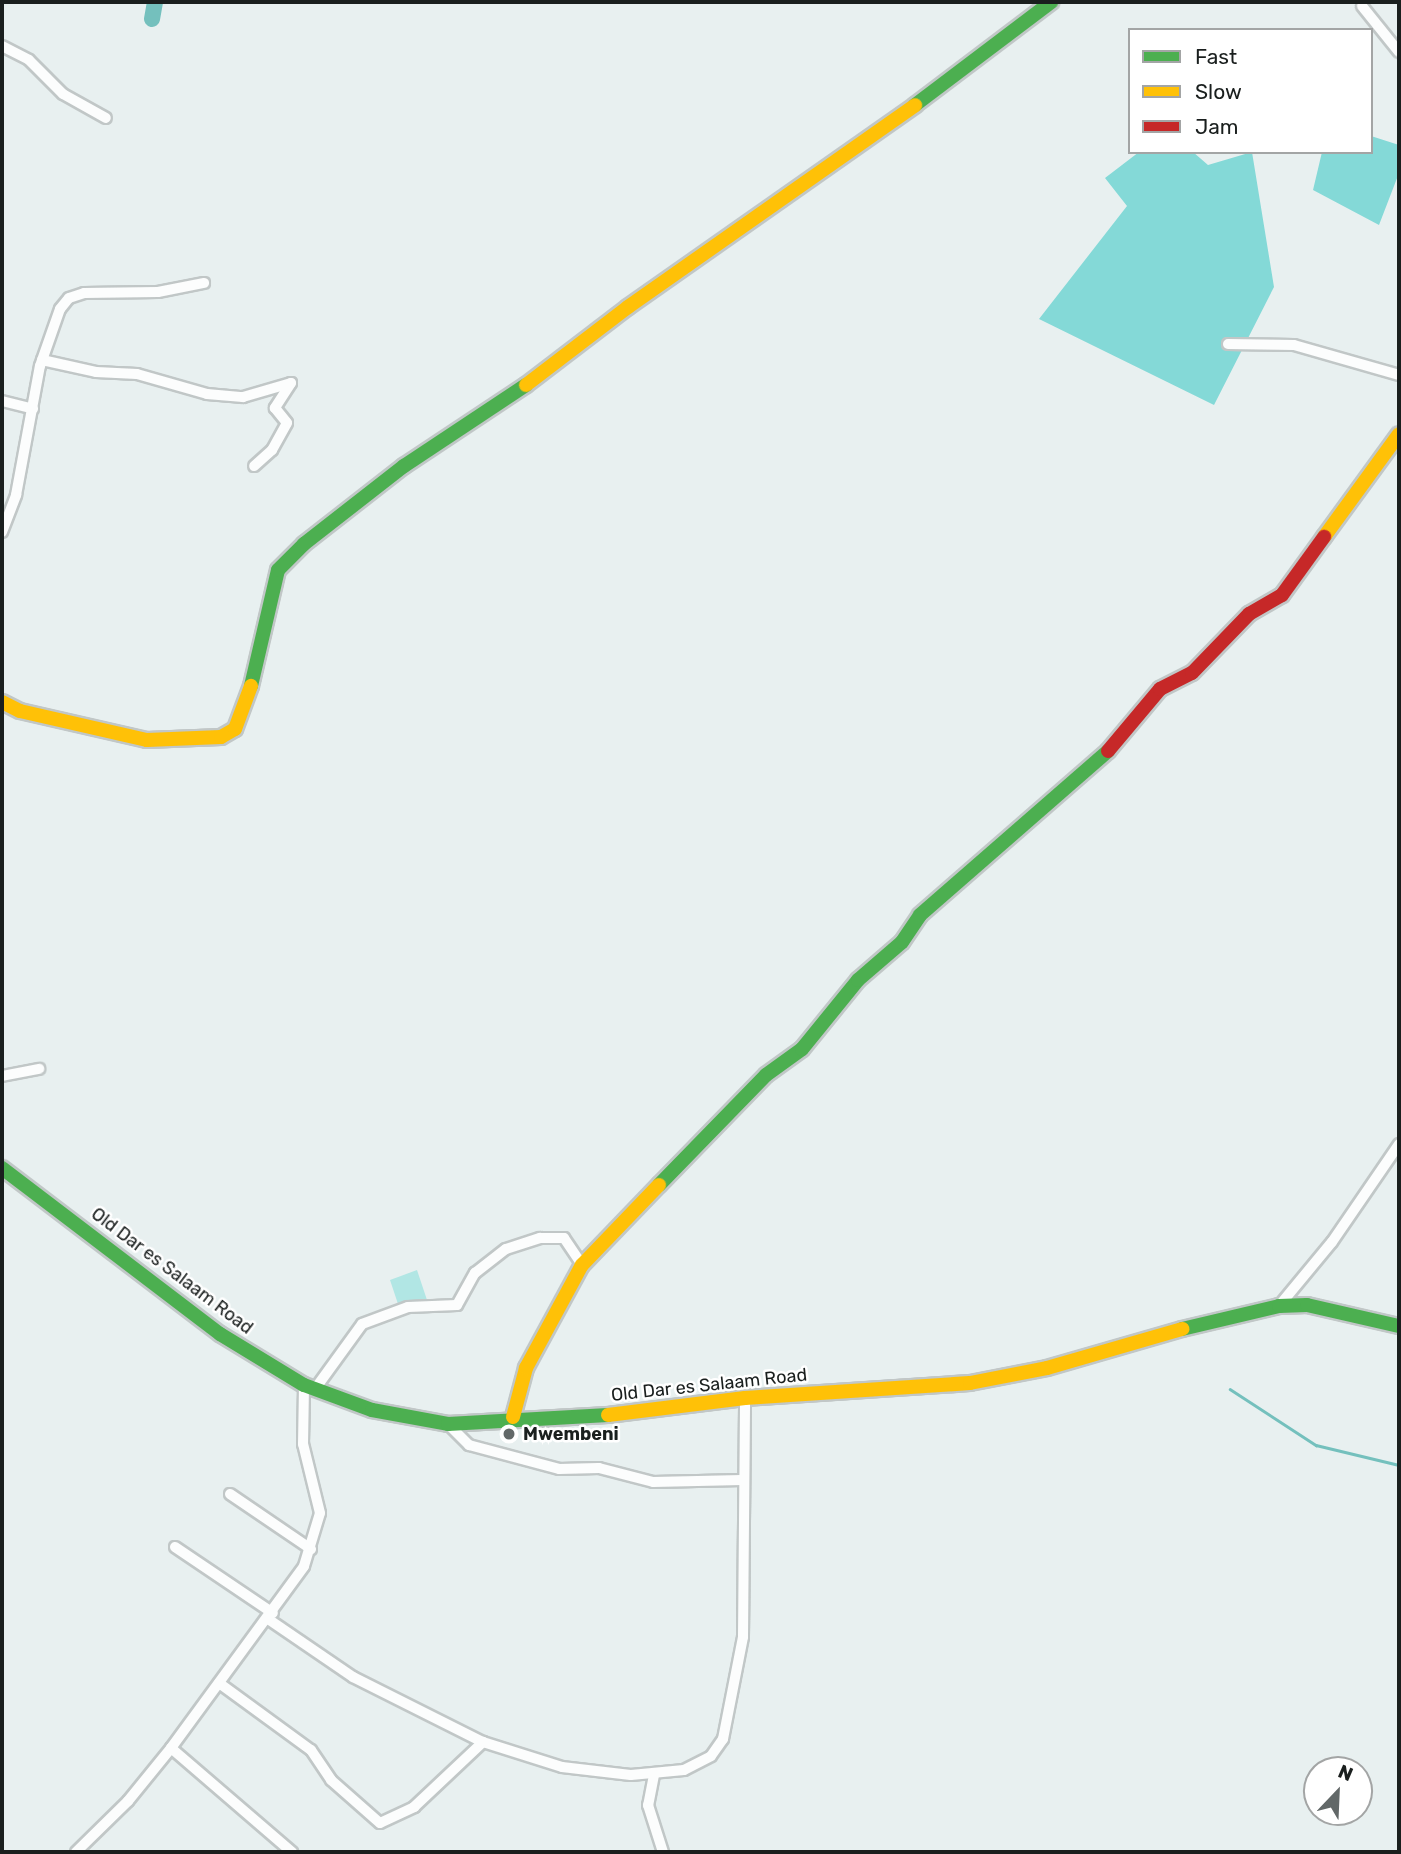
<!DOCTYPE html>
<html>
<head>
<meta charset="utf-8">
<style>
	body { margin:0 }
	#map { position:relative; width:1401px; height:1854px; overflow:hidden; background:#e8f0f0; font-family:Rubik,sans-serif }
	div>[style] { position:absolute }
	[style*='--x'] { left:calc(var(--x)*1px); top:calc(var(--y)*1px); width:calc(var(--w)*1px); rotate:calc(var(--a)*1deg) }
	.green>* { inset:0; background:#b1e6e4 }
	.forest>* { inset:0; background:#84d9d7 }
	.stream>* { height:2.5px; margin:-1.25px; padding:0 1.25px; transform-origin:1.25px; border-radius:1.25px; background:#74c0bd }
	.river>* { height:16px; margin:-8px; padding:0 8px; transform-origin:8px; border-radius:8px; background:#74c0bd }
	.roads { filter:drop-shadow(2px 0 #c1c7c7) drop-shadow(-2px 0 #c1c7c7) drop-shadow(0 2px #c1c7c7) drop-shadow(0 -2px #c1c7c7) }
	.street>* { height:10px; margin:-5px; padding:0 5px; transform-origin:5px; border-radius:5px; background:#fcfdfd }
	.fast>* { height:14px; margin:-7px; padding:0 7px; transform-origin:7px; border-radius:7px; background:#4caf50 }
	.slow>* { height:14px; margin:-7px; padding:0 7px; transform-origin:7px; border-radius:7px; background:#ffc107 }
	.jam>* { height:14px; margin:-7px; padding:0 7px; transform-origin:7px; border-radius:7px; background:#c62828 }
	.dots>* { width:19px; height:19px; translate:-50% -50%; box-sizing:border-box; border:4px solid #fff; border-radius:50% }
	span { translate:-50% -50%; white-space:nowrap; text-align:center; line-height:1.15; -webkit-text-stroke:5px #fff; paint-order:stroke }
	.street-label { font-size:18px; color:#1a1f1e }
	.poi-label { font-size:18px; color:#1a1f1e; font-weight:700 }
	.left { translate:0 -50%; text-align:left }
	.frame { position:absolute; inset:0; border:4px solid #1a1f1e; pointer-events:none }
	.legend { position:absolute; left:1128px; top:28px; width:245px; height:126px; box-sizing:border-box; background:#fff; border:2px solid #a3a5a5; margin:0; padding:9px 12px; list-style:none; font-size:21px; color:#1a1f1e }
	.legend li { display:flex; align-items:center; gap:14px; height:35px }
	.legend b { width:35px; border:2px solid #a3a5a5 }
	.north { position:absolute; left:1303px; top:1756px; width:70px; height:70px; box-sizing:border-box; background:#fff; border:2px solid #a3a5a5; border-radius:50%; rotate:23deg; font-size:19px; font-weight:700; line-height:28px; text-align:center; color:#1a1f1e }
	.north::after { content:''; display:block; margin:auto; width:24px; height:32px; background:#626868; clip-path:polygon(50% 0,100% 100%,50% 72%,0 100%) }
</style>
</head>
<body>
<div id="map">
	<div class="green">
		<div style="clip-path:polygon(417px 1270px,428px 1303px,398px 1304px,390px 1280px)"></div>
	</div>
	<div class="forest">
		<div style="clip-path:polygon(1371px 136px,1399px 145px,1399px 173px,1379px 225px,1313px 190px,1322px 152px,1371px 152px)"></div>
		<div style="clip-path:polygon(1139px 152px,1193px 152px,1208px 165px,1252px 152px,1274px 287px,1214px 405px,1039px 319px,1127px 206px,1105px 178px)"></div>
	</div>
	<div class="stream">
		<div style="--x:1230;--y:1389;--w:103;--a:33.1"></div>
		<div style="--x:1316;--y:1445;--w:85;--a:13.5"></div>
	</div>
	<div class="river">
		<div style="--x:152;--y:19;--w:17;--a:-80"></div>
	</div>
	<div class="roads">
		<div class="street">
			<div style="--x:1362;--y:6;--w:59;--a:51.2"></div>
			<div style="--x:2;--y:46;--w:30;--a:27"></div>
			<div style="--x:29;--y:60;--w:48;--a:45"></div>
			<div style="--x:63;--y:94;--w:49;--a:29.2"></div>
			<div style="--x:1228;--y:344;--w:66;--a:0.9"></div>
			<div style="--x:1294;--y:345;--w:109;--a:15.9"></div>
			<div style="--x:42;--y:360;--w:55;--a:12.5"></div>
			<div style="--x:96;--y:372;--w:41;--a:2.8"></div>
			<div style="--x:137;--y:374;--w:73;--a:15.9"></div>
			<div style="--x:207;--y:394;--w:36;--a:5"></div>
			<div style="--x:243;--y:397;--w:50;--a:-16.3"></div>
			<div style="--x:291;--y:383;--w:30;--a:123"></div>
			<div style="--x:275;--y:408;--w:19;--a:51"></div>
			<div style="--x:287;--y:423;--w:31;--a:119"></div>
			<div style="--x:272;--y:450;--w:24;--a:138"></div>
			<div style="--x:2;--y:401;--w:32;--a:14"></div>
			<div style="--x:2;--y:532;--w:40;--a:-69"></div>
			<div style="--x:16;--y:495;--w:131;--a:-79.5"></div>
			<div style="--x:40;--y:366;--w:60;--a:-70.7"></div>
			<div style="--x:60;--y:309;--w:14;--a:-51"></div>
			<div style="--x:69;--y:298;--w:16;--a:-18"></div>
			<div style="--x:84;--y:293;--w:74;--a:-0.8"></div>
			<div style="--x:158;--y:292;--w:47;--a:-11.1"></div>
			<div style="--x:2;--y:1076;--w:38;--a:-11"></div>
			<div style="--x:1279;--y:1306;--w:83;--a:-50.4"></div>
			<div style="--x:1332;--y:1242;--w:119;--a:-55.6"></div>
			<div style="--x:315;--y:1389;--w:80;--a:-54.1"></div>
			<div style="--x:362;--y:1324;--w:49;--a:-20.3"></div>
			<div style="--x:408;--y:1307;--w:49;--a:-2.3"></div>
			<div style="--x:457;--y:1305;--w:37;--a:-61"></div>
			<div style="--x:475;--y:1273;--w:39;--a:-38"></div>
			<div style="--x:506;--y:1249;--w:36;--a:-18"></div>
			<div style="--x:540;--y:1238;--w:24;--a:0"></div>
			<div style="--x:564;--y:1238;--w:32;--a:56"></div>
			<div style="--x:448;--y:1424;--w:30;--a:45"></div>
			<div style="--x:469;--y:1445;--w:93;--a:14.9"></div>
			<div style="--x:559;--y:1469;--w:40;--a:-1.4"></div>
			<div style="--x:599;--y:1468;--w:56;--a:14.5"></div>
			<div style="--x:653;--y:1482;--w:89;--a:-1.3"></div>
			<div style="--x:230;--y:1494;--w:98;--a:34.2"></div>
			<div style="--x:175;--y:1547;--w:118;--a:34"></div>
			<div style="--x:268;--y:1619;--w:103;--a:34.3"></div>
			<div style="--x:353;--y:1677;--w:145;--a:26.6"></div>
			<div style="--x:483;--y:1742;--w:83;--a:17.6"></div>
			<div style="--x:562;--y:1767;--w:69;--a:6.6"></div>
			<div style="--x:631;--y:1775;--w:53;--a:-5.4"></div>
			<div style="--x:684;--y:1770;--w:30;--a:-27"></div>
			<div style="--x:711;--y:1756;--w:21;--a:-55"></div>
			<div style="--x:723;--y:1739;--w:104;--a:-78.9"></div>
			<div style="--x:743;--y:1637;--w:239;--a:-89.5"></div>
			<div style="--x:219;--y:1683;--w:114;--a:36.1"></div>
			<div style="--x:311;--y:1750;--w:36;--a:56"></div>
			<div style="--x:331;--y:1780;--w:65;--a:41.3"></div>
			<div style="--x:380;--y:1823;--w:38;--a:-25"></div>
			<div style="--x:414;--y:1807;--w:95;--a:-43.3"></div>
			<div style="--x:171;--y:1748;--w:160;--a:40.7"></div>
			<div style="--x:654;--y:1775;--w:31;--a:101"></div>
			<div style="--x:648;--y:1805;--w:49;--a:72.3"></div>
			<div style="--x:76;--y:1852;--w:73;--a:-44.4"></div>
			<div style="--x:128;--y:1801;--w:68;--a:-50.9"></div>
			<div style="--x:171;--y:1748;--w:225;--a:-53.8"></div>
			<div style="--x:304;--y:1566;--w:55;--a:-73.2"></div>
			<div style="--x:320;--y:1513;--w:71;--a:-103.8"></div>
			<div style="--x:303;--y:1444;--w:59;--a:-89"></div>
		</div>
		<div class="fast">
			<div style="--x:915;--y:105;--w:171;--a:-37.1"></div>
			<div style="--x:251;--y:686;--w:119;--a:-76.9"></div>
			<div style="--x:278;--y:570;--w:37;--a:-45"></div>
			<div style="--x:304;--y:544;--w:127;--a:-38"></div>
			<div style="--x:404;--y:466;--w:146;--a:-33.6"></div>
			<div style="--x:2;--y:1168;--w:274;--a:37.3"></div>
			<div style="--x:220;--y:1334;--w:98;--a:31.3"></div>
			<div style="--x:304;--y:1385;--w:72;--a:20.2"></div>
			<div style="--x:372;--y:1410;--w:77;--a:10.4"></div>
			<div style="--x:448;--y:1424;--w:160;--a:-3.2"></div>
			<div style="--x:659;--y:1185;--w:153;--a:-45.8"></div>
			<div style="--x:766;--y:1075;--w:44;--a:-35.8"></div>
			<div style="--x:802;--y:1049;--w:89;--a:-50.9"></div>
			<div style="--x:858;--y:980;--w:58;--a:-40.8"></div>
			<div style="--x:902;--y:942;--w:32;--a:-56"></div>
			<div style="--x:920;--y:915;--w:249;--a:-41.1"></div>
			<div style="--x:1182;--y:1329;--w:100;--a:-13.3"></div>
			<div style="--x:1279;--y:1306;--w:28;--a:-2"></div>
			<div style="--x:1307;--y:1305;--w:94;--a:12.9"></div>
		</div>
		<div class="slow">
			<div style="--x:526;--y:385;--w:128;--a:-37.4"></div>
			<div style="--x:628;--y:307;--w:351;--a:-35.1"></div>
			<div style="--x:1324;--y:537;--w:127;--a:-53.9"></div>
			<div style="--x:2;--y:702;--w:20;--a:27"></div>
			<div style="--x:20;--y:711;--w:130;--a:12.9"></div>
			<div style="--x:147;--y:740;--w:74;--a:-2.3"></div>
			<div style="--x:221;--y:737;--w:16;--a:-30"></div>
			<div style="--x:235;--y:729;--w:46;--a:-69.6"></div>
			<div style="--x:608;--y:1415;--w:138;--a:-7.1"></div>
			<div style="--x:745;--y:1398;--w:225;--a:-3.8"></div>
			<div style="--x:970;--y:1383;--w:78;--a:-11"></div>
			<div style="--x:1047;--y:1368;--w:141;--a:-16.1"></div>
			<div style="--x:513;--y:1417;--w:51;--a:-75.1"></div>
			<div style="--x:526;--y:1368;--w:117;--a:-61.5"></div>
			<div style="--x:582;--y:1265;--w:111;--a:-46.1"></div>
		</div>
		<div class="jam">
			<div style="--x:1108;--y:751;--w:81;--a:-50"></div>
			<div style="--x:1160;--y:689;--w:36;--a:-27"></div>
			<div style="--x:1192;--y:673;--w:82;--a:-46"></div>
			<div style="--x:1249;--y:614;--w:38;--a:-30"></div>
			<div style="--x:1282;--y:595;--w:72;--a:-54.1"></div>
		</div>
	</div>
	<div class="dots">
		<div style="left:509px;top:1434px;background:#626868"></div>
	</div>
	<div class="street-label">
		<span style="left:172px;top:1271px;rotate:37deg">Old Dar es Salaam Road</span>
		<span style="left:709px;top:1385px;rotate:-6deg">Old Dar es Salaam Road</span>
	</div>
	<div class="poi-label">
		<span class="left" style="left:523px;top:1434px">Mwembeni</span>
	</div>
	<div class="frame"></div>
	<ul class="legend">
	<li><b style="height:9px;background:#4caf50"></b>Fast</li>
	<li><b style="height:9px;background:#ffc107"></b>Slow</li>
	<li><b style="height:9px;background:#c62828"></b>Jam</li>
	</ul>
	<div class="north">N</div>
</div>
</body>
</html>
